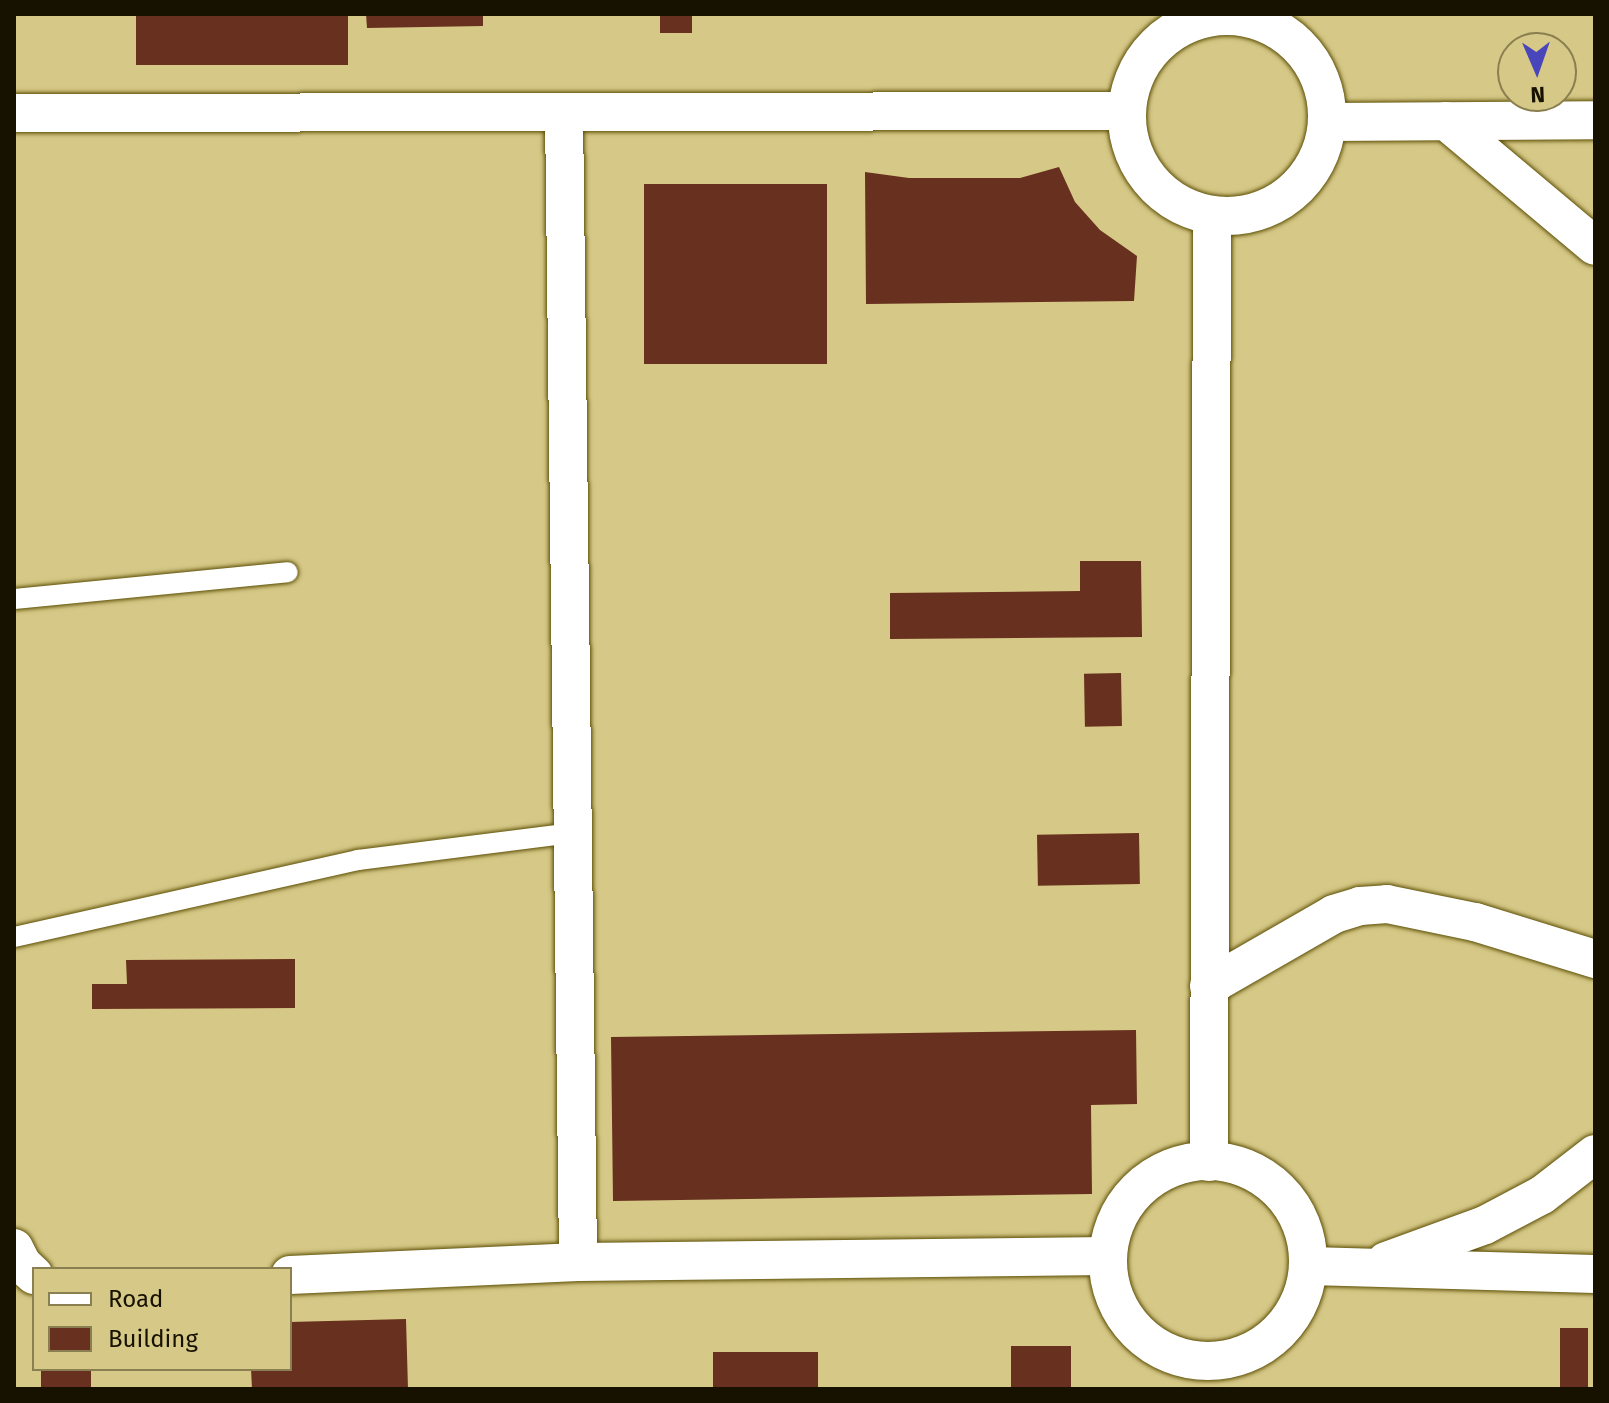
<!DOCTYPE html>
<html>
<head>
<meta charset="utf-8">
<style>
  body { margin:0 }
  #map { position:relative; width:1609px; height:1403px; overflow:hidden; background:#d6c886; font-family:"Fira Sans",sans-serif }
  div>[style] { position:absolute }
  .building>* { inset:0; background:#68301e; transform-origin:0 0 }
  .roads { filter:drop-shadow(0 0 2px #5c4f05) drop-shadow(0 0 2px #5c4f05) }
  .lane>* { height:20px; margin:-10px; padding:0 10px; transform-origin:10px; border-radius:10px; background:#fff }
  .street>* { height:38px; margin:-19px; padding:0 19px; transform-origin:19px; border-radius:19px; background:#fff }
  .street>.ring { margin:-19px; padding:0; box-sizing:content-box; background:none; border:38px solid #fff; border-radius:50% }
  span { translate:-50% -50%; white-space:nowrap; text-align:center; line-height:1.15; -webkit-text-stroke:8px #d6c886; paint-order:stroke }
  .frame { position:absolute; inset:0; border:16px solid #171100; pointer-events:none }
  .legend { position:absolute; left:32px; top:1267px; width:260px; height:104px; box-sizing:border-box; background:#d6c886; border:2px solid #8a7f50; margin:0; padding:10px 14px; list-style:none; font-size:24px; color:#171100 }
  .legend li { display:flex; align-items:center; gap:16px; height:40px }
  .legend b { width:40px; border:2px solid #8a7f50 }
  .north { position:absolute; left:1497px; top:32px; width:80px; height:80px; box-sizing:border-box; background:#d6c886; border:2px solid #8a7f50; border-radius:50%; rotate:178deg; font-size:22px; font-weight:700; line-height:32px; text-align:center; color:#171100 }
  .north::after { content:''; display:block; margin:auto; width:28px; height:36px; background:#4946bc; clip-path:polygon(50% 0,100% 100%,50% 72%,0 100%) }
</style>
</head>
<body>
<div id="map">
  <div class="building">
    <i style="left:136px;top:14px;width:212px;height:51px"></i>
    <i style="clip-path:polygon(366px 14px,483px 14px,483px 26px,367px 28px)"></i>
    <i style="left:660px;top:14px;width:32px;height:19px"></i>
    <i style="clip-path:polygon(1059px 167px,1075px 202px,1100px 230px,1137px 256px,1134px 301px,866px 304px,865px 172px,909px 178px,1020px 178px)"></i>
    <i style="left:644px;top:184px;width:183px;height:180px"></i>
    <i style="clip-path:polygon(1080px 561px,1141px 561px,1142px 637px,890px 639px,890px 593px,1080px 591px)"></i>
    <i style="left:1121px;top:673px;width:53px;height:37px;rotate:89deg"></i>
    <i style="left:1139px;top:833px;width:51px;height:102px;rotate:89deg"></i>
    <i style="clip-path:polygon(295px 959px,295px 1008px,92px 1009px,92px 984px,127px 984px,126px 960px)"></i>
    <i style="clip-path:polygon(1136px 1030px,1137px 1104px,1091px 1105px,1092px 1194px,613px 1201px,611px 1037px)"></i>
    <i style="clip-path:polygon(406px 1319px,408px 1389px,252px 1389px,251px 1369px,290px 1369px,290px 1322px)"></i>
    <i style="left:1560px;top:1328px;width:28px;height:61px"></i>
    <i style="left:1011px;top:1346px;width:60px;height:43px"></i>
    <i style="left:713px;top:1352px;width:105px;height:37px"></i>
    <i style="left:41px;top:1369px;width:50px;height:20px"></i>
  </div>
  <div class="roads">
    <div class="lane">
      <i style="left:14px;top:599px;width:275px;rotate:-5.6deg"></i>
      <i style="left:14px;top:937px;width:353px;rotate:-12.6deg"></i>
      <i style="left:358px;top:860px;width:217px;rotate:-7.2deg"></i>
    </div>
    <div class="street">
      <i class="ring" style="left:1127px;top:16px;width:162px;height:162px"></i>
      <i style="left:564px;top:112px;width:1150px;rotate:89.3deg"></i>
      <i style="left:14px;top:113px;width:1111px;rotate:-0.1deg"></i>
      <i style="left:1446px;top:121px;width:194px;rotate:40deg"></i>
      <i style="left:1329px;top:122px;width:266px;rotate:-0.4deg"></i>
      <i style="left:1209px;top:986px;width:144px;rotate:-29.9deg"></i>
      <i style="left:1334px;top:914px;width:27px;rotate:-17deg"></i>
      <i style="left:1360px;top:906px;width:27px;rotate:-4deg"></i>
      <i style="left:1387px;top:904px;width:90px;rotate:11.6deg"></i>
      <i style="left:1475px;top:922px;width:126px;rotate:17.1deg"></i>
      <i class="ring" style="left:1108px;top:1161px;width:162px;height:162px"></i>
      <i style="left:1209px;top:1162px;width:946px;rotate:-89.82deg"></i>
      <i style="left:14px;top:1248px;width:18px;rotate:63deg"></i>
      <i style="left:22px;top:1264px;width:16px;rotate:43deg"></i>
      <i style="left:1386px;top:1261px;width:105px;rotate:-20deg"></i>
      <i style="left:1485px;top:1225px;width:64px;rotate:-27.8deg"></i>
      <i style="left:1542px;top:1195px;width:67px;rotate:-37.7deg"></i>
      <i style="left:1310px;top:1266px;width:285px;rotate:1.6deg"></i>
      <i style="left:290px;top:1275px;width:288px;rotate:-2.6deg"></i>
      <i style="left:578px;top:1262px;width:529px;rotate:-0.65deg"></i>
    </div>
  </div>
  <div class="frame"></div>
  <ul class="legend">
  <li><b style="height:10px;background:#fff"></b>Road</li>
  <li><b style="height:22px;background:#68301e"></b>Building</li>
  </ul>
  <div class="north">N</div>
</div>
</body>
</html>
